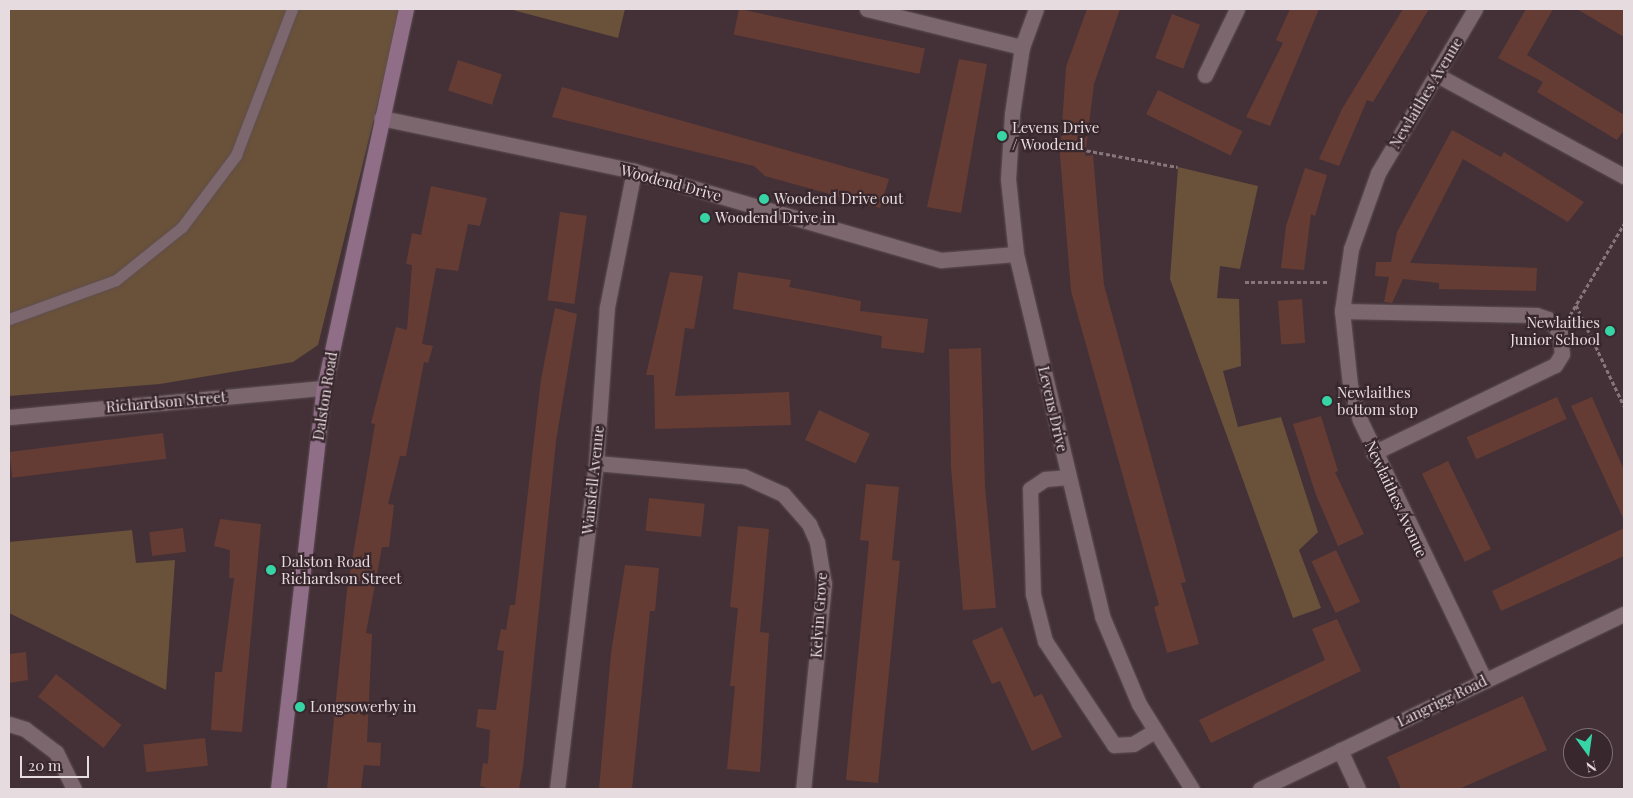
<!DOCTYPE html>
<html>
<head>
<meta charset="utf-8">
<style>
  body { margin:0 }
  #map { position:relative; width:1633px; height:798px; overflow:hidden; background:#433137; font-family:"Playfair Display",serif }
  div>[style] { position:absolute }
  .green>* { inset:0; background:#69513a }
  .building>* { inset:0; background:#653c34; transform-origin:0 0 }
  .path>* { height:3px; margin-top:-1.5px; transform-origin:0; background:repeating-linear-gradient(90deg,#86767b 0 4px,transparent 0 6.5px) }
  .roads { filter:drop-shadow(0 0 1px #5e4f54) drop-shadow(0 0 1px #5e4f54) }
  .lane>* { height:11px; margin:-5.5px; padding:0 5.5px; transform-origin:5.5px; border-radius:5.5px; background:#7b676d }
  .street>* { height:15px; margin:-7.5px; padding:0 7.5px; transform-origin:7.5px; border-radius:7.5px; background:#7b676d }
  .secondary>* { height:15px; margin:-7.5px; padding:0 7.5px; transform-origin:7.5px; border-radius:7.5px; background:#906e88 }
  .dots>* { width:14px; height:14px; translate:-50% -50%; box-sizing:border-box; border:2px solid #38272d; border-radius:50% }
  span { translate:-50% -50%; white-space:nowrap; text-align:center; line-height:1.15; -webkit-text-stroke:4.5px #38272d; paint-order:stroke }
  .street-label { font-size:15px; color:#e6dbde }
  .poi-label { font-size:15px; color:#e6dbde }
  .left { translate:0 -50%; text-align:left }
  .right { translate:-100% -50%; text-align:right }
  .frame { position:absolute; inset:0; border:10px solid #e6dbde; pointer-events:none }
  .north { position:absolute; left:1563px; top:728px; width:50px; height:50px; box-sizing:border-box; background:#38272d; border:1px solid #7e6f74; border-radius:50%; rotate:166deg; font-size:14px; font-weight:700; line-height:20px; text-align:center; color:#e6dbde }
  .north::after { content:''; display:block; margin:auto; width:18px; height:22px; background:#37d4a6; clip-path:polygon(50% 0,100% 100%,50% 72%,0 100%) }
  .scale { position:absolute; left:20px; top:756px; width:69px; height:22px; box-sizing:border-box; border:2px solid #e6dbde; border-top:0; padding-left:6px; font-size:15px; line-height:18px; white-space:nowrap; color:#e6dbde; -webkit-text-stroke:4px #38272d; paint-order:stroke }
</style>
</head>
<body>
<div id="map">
  <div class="green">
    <i style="clip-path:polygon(9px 9px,401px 9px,318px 345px,293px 362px,160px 384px,9px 396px)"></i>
    <i style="clip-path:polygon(509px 9px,625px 9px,618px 38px)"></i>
    <i style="clip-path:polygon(1178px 167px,1258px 186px,1240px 269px,1220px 266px,1217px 298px,1239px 299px,1241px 366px,1223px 371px,1238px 427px,1281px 417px,1318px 532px,1299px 550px,1321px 608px,1293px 618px,1170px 279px)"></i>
    <i style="clip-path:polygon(132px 530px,136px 563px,175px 560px,166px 690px,9px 613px,9px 542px)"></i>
  </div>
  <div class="building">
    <i style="left:739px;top:9px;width:190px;height:26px;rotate:12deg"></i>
    <i style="clip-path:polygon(1087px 9px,1120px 9px,1094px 84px,1085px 156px,1093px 155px,1104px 285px,1186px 582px,1181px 583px,1199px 644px,1167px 653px,1154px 607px,1159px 605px,1071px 291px,1060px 155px,1066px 67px)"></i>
    <i style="clip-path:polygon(1290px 9px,1319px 9px,1270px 126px,1246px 117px,1283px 43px,1276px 40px)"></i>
    <i style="clip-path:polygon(1403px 9px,1429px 9px,1373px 102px,1367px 100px,1339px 166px,1319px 159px,1342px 109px)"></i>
    <i style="clip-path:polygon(1526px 9px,1553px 9px,1527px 55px,1624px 115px,1624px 130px,1617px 140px,1537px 92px,1543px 82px,1498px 58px)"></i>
    <i style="clip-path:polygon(1577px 9px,1624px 9px,1624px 37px)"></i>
    <i style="left:1172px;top:14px;width:30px;height:47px;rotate:21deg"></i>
    <i style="clip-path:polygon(959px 59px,987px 64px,961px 213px,927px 207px)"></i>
    <i style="left:458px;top:60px;width:46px;height:32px;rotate:18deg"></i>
    <i style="clip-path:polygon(562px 87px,889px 179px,880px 208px,765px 176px,754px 166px,552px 117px)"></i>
    <i style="left:1158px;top:90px;width:94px;height:27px;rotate:26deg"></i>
    <i style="clip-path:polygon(1452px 130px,1501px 157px,1504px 152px,1584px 202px,1568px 222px,1463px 159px,1410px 263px,1537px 268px,1536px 291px,1439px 289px,1439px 283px,1403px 279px,1392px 303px,1384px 302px,1389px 277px,1375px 276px,1376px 262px,1391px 262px,1397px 232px)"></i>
    <i style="clip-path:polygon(1305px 168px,1327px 175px,1315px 216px,1311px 214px,1304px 270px,1281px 268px,1286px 226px)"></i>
    <i style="clip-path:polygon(431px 186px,487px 198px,480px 226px,468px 224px,458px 271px,436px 268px,422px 344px,433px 346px,428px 363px,424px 362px,406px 456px,400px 456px,388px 504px,394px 505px,389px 547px,382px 547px,366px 633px,372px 634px,367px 742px,381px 743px,380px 766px,364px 765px,361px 789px,327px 789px,347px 590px,375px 424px,371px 423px,396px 327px,407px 330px,412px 265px,406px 264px,412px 233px,421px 235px)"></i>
    <i style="left:560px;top:212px;width:27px;height:89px;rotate:8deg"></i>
    <i style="clip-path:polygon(670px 272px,703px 276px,694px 329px,685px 328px,675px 396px,789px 392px,791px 425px,655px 429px,654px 375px,646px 375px)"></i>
    <i style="clip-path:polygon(738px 272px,791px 280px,789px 287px,861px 301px,860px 311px,928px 319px,924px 353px,881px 348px,882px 336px,733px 309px)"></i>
    <i style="left:1302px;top:299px;width:44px;height:24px;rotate:86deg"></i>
    <i style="clip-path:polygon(555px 308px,577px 314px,556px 441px,523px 767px,519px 789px,492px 789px,480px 786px,483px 763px,488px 764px,490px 730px,476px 727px,478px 709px,496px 710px,504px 651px,497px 650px,501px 629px,506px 630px,510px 605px,515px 605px,541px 379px)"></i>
    <i style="clip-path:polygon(981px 348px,985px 486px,996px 608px,963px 610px,951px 467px,949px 349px)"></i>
    <i style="left:1557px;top:397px;width:24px;height:99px;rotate:66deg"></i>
    <i style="clip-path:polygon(1592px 397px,1624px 470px,1624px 520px,1571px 406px)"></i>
    <i style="left:819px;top:410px;width:56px;height:33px;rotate:25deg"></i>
    <i style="clip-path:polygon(1321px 416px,1338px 471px,1335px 472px,1364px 534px,1338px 546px,1316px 495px,1293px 424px)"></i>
    <i style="left:163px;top:433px;width:26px;height:155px;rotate:83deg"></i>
    <i style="left:1448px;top:461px;width:98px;height:29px;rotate:64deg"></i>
    <i style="clip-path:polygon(866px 484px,899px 487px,892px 560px,900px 561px,878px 783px,846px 780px,869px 541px,860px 540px)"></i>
    <i style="left:649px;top:498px;width:56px;height:33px;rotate:6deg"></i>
    <i style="clip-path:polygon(220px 519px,261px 524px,242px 732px,211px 730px,215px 672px,222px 672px,234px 578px,229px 578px,230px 550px,214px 546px)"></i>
    <i style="clip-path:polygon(738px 526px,769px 529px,760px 632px,769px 633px,760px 772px,727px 769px,735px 686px,730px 686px,738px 608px,730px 607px)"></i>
    <i style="left:183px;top:528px;width:24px;height:34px;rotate:83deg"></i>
    <i style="clip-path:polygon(1624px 528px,1624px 556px,1501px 611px,1492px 591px)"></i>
    <i style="left:1336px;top:550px;width:57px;height:27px;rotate:65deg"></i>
    <i style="clip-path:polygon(625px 565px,659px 568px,655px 611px,650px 611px,632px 789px,599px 789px,611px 653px)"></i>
    <i style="clip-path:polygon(1337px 619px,1361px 671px,1211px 743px,1199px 720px,1325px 660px,1312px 629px)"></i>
    <i style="clip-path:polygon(1002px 627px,1034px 697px,1042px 694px,1062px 737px,1032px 751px,1000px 681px,992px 684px,972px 641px)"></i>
    <i style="clip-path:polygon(26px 652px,28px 680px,9px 683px,9px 654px)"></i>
    <i style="left:56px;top:674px;width:83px;height:29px;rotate:38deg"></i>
    <i style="clip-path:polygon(1523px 696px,1547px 750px,1459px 789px,1401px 789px,1387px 757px)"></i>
    <i style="left:205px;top:738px;width:28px;height:62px;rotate:84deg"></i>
  </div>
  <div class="path">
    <i style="left:1029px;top:140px;width:151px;rotate:10.3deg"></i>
    <i style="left:1245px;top:282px;width:84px"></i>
    <i style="left:1576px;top:305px;width:112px;rotate:64.6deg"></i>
    <i style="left:1570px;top:315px;width:106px;rotate:-59.3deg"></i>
  </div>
  <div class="roads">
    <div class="lane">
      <i style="left:9px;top:319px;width:114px;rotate:-20deg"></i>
      <i style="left:116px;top:280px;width:85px;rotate:-38.8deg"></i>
      <i style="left:182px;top:227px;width:90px;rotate:-53.1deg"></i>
      <i style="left:236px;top:155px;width:156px;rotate:-69deg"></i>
    </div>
    <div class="street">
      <i style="left:867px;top:9px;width:160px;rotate:13.8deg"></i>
      <i style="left:1036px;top:9px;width:40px;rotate:110.2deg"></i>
      <i style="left:1022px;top:47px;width:68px;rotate:98.5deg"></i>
      <i style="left:1012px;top:114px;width:65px;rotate:93.5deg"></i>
      <i style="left:1008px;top:179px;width:75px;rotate:83.9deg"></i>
      <i style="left:1016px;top:254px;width:372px;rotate:76.6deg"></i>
      <i style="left:1102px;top:616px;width:95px;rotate:67.2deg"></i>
      <i style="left:1139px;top:704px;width:100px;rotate:58.1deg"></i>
      <i style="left:1475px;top:9px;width:191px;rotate:120.6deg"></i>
      <i style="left:1378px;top:173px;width:81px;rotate:109.6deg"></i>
      <i style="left:1351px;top:249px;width:63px;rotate:98.3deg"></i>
      <i style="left:1342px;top:311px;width:74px;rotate:83.8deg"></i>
      <i style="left:1350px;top:385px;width:36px;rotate:74deg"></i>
      <i style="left:1360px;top:420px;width:289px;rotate:64.4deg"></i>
      <i style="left:1205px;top:75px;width:73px;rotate:-64.1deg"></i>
      <i style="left:1437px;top:75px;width:213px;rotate:28.4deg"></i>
      <i style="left:381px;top:118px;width:258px;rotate:11.8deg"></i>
      <i style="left:634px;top:171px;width:320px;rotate:16.2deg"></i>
      <i style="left:941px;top:260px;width:75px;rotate:-4.6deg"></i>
      <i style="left:1342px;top:311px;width:194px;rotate:1.2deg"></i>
      <i style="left:1536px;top:315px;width:13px;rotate:18deg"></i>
      <i style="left:1548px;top:319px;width:18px;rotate:49deg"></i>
      <i style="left:1560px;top:333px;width:21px;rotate:85deg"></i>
      <i style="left:1562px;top:354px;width:13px;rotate:122deg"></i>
      <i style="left:1555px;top:365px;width:202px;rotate:154.2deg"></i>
      <i style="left:9px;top:417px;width:316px;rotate:-5.3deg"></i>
      <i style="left:596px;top:463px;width:148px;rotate:5.1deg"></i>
      <i style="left:743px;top:476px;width:44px;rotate:24.2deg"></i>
      <i style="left:783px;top:494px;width:40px;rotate:49deg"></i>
      <i style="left:809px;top:524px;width:20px;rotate:66deg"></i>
      <i style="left:817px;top:542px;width:43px;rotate:80.5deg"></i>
      <i style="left:824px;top:584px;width:206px;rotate:95.8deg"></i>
      <i style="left:1069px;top:477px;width:24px;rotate:175deg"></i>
      <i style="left:1045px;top:479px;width:18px;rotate:146deg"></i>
      <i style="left:1030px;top:489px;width:105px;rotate:88.4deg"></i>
      <i style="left:1033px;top:594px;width:49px;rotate:75.7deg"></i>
      <i style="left:1045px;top:641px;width:125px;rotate:56.4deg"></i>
      <i style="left:1114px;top:745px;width:19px;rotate:-3deg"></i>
      <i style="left:1133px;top:744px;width:26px;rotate:-31deg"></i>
      <i style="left:9px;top:724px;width:17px;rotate:17deg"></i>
      <i style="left:25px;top:729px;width:39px;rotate:37deg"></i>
      <i style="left:56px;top:752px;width:41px;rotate:64.1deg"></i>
      <i style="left:1340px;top:750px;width:43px;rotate:65.2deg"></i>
      <i style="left:557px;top:789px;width:328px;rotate:-83.2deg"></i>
      <i style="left:596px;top:463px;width:156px;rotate:-86deg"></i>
      <i style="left:607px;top:307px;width:139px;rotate:-78.8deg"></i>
      <i style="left:1260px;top:789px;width:404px;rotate:-25.7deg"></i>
    </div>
    <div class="secondary">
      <i style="left:278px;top:789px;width:404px;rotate:-83.5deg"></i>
      <i style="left:324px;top:388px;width:388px;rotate:-77.8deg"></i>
    </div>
  </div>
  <div class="dots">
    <i style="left:1002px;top:136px;background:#37d4a6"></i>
    <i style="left:764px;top:199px;background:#37d4a6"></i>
    <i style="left:705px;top:218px;background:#37d4a6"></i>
    <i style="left:1610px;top:331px;background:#37d4a6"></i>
    <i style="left:1327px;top:401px;background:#37d4a6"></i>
    <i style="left:271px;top:570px;background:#37d4a6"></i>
    <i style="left:300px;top:707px;background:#37d4a6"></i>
  </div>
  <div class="street-label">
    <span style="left:1426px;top:93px;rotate:-59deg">Newlaithes Avenue</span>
    <span style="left:671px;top:183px;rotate:15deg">Woodend Drive</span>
    <span style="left:325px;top:396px;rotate:-81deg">Dalston Road</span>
    <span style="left:166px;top:402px;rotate:-5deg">Richardson Street</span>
    <span style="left:1053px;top:409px;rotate:77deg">Levens Drive</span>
    <span style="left:593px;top:480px;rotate:-84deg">Wansfell Avenue</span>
    <span style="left:1396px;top:499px;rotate:65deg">Newlaithes Avenue</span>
    <span style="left:819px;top:615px;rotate:-86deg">Kelvin Grove</span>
    <span style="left:1442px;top:701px;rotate:-26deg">Langrigg Road</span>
  </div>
  <div class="poi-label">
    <span class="left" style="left:1012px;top:136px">Levens Drive<br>/ Woodend</span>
    <span class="left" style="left:774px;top:199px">Woodend Drive out</span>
    <span class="left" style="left:715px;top:218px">Woodend Drive in</span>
    <span class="right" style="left:1600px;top:331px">Newlaithes<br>Junior School</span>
    <span class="left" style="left:1337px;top:401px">Newlaithes<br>bottom stop</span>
    <span class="left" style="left:281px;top:570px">Dalston Road<br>Richardson Street</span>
    <span class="left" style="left:310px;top:707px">Longsowerby in</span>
  </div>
  <div class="frame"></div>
  <div class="north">N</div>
  <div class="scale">20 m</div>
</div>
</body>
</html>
